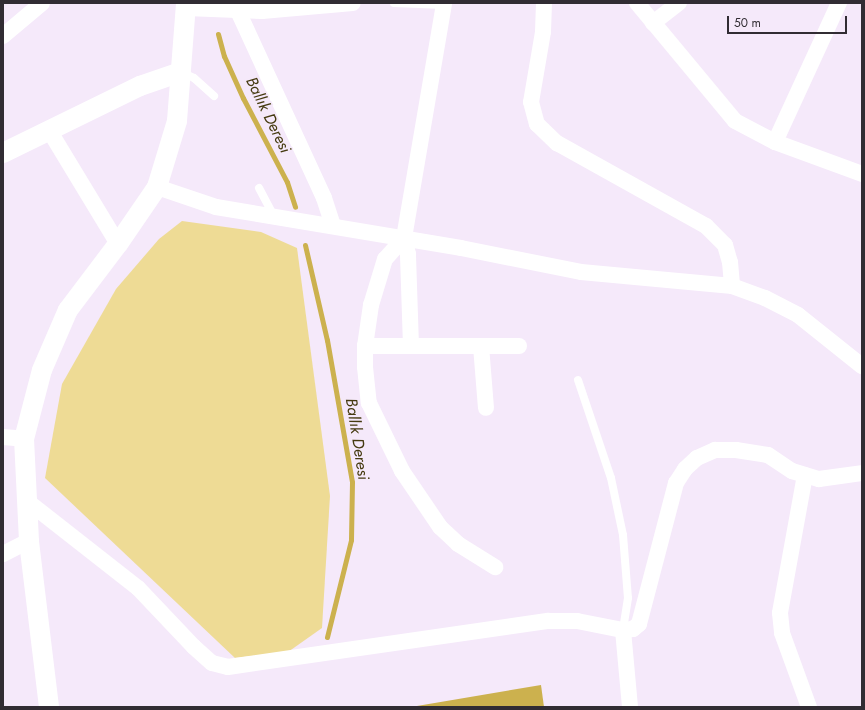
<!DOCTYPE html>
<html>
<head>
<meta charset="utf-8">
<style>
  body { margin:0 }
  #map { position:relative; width:865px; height:710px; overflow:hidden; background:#f5e9fa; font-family:Jost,sans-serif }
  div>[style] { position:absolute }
  .green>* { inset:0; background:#eedb95 }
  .water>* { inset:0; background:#ccb14e }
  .stream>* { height:5px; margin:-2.5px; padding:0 2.5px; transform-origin:2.5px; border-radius:2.5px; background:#ccb14e }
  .service>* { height:8px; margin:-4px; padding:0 4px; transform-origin:4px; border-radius:4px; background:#fff }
  .minor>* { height:16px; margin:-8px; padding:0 8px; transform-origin:8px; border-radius:8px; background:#fff }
  .tertiary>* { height:20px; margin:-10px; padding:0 10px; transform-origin:10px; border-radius:10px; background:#fff }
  span { translate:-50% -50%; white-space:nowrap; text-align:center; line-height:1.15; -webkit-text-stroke:3px #f5e9fa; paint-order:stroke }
  .water-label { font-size:16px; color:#453a10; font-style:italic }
  .frame { position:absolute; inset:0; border:4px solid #312c33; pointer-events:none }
  .scale { position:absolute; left:727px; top:16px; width:120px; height:18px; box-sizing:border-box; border:2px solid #312c33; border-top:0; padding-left:5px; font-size:12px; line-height:14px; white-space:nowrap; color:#312c33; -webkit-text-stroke:3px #f5e9fa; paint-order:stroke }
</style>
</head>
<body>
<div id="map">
  <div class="green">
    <i style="clip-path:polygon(182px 221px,261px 232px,297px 248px,330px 496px,322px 628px,288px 652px,235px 658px,45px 478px,62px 384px,116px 289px,159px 239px)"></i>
  </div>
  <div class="water">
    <i style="clip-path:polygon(541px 685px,544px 707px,411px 707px)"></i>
  </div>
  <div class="stream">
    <i style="left:218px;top:34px;width:23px;rotate:75deg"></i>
    <i style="left:224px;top:56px;width:46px;rotate:65.7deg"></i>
    <i style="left:243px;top:98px;width:95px;rotate:62.4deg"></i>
    <i style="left:287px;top:182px;width:26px;rotate:72deg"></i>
    <i style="left:305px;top:245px;width:98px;rotate:77deg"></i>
    <i style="left:327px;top:340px;width:144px;rotate:80deg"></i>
    <i style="left:352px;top:482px;width:58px;rotate:91deg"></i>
    <i style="left:351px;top:540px;width:100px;rotate:103.9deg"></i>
  </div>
  <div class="service">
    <i style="left:394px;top:3px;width:50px;rotate:2.3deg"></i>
    <i style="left:181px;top:72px;width:14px;rotate:25deg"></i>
    <i style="left:194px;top:78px;width:27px;rotate:42deg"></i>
    <i style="left:259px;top:188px;width:32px;rotate:62deg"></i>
    <i style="left:578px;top:380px;width:103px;rotate:71.4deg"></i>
    <i style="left:611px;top:478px;width:58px;rotate:78.1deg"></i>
    <i style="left:623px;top:535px;width:63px;rotate:85.5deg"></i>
    <i style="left:628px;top:598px;width:32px;rotate:99deg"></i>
  </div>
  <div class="minor">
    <i style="left:544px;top:3px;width:29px;rotate:92deg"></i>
    <i style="left:543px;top:32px;width:71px;rotate:99.7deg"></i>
    <i style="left:531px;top:102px;width:23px;rotate:75deg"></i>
    <i style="left:537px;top:124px;width:28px;rotate:44deg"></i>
    <i style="left:557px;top:143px;width:171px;rotate:29.1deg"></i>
    <i style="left:706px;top:226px;width:27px;rotate:45deg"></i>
    <i style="left:725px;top:245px;width:18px;rotate:74deg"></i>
    <i style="left:730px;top:262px;width:24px;rotate:85deg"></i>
    <i style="left:637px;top:3px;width:153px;rotate:50.3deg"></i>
    <i style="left:735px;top:121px;width:45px;rotate:27.7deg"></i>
    <i style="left:775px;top:142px;width:93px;rotate:20.2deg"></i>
    <i style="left:186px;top:8px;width:76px;rotate:2.3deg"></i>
    <i style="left:262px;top:11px;width:91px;rotate:-5deg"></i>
    <i style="left:238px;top:11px;width:206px;rotate:65.3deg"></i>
    <i style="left:324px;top:198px;width:29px;rotate:72deg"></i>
    <i style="left:653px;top:23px;width:33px;rotate:-38deg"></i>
    <i style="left:3px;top:36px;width:51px;rotate:-40.2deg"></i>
    <i style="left:49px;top:130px;width:133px;rotate:58.8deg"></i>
    <i style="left:775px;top:142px;width:153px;rotate:-65.3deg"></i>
    <i style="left:157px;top:187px;width:62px;rotate:18.7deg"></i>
    <i style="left:216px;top:207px;width:248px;rotate:9.5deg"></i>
    <i style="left:461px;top:248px;width:122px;rotate:11.3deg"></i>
    <i style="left:581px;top:272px;width:152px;rotate:5.3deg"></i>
    <i style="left:732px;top:286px;width:35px;rotate:20deg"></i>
    <i style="left:765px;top:298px;width:37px;rotate:27deg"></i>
    <i style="left:798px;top:315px;width:82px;rotate:38.6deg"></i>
    <i style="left:404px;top:238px;width:28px;rotate:132deg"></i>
    <i style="left:385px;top:259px;width:48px;rotate:106.9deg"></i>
    <i style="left:371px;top:305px;width:41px;rotate:98.3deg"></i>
    <i style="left:365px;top:346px;width:21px;rotate:90deg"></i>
    <i style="left:365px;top:367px;width:36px;rotate:84deg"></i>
    <i style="left:369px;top:403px;width:76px;rotate:64.1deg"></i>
    <i style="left:402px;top:471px;width:68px;rotate:55.8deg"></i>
    <i style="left:440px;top:527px;width:25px;rotate:43deg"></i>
    <i style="left:458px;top:544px;width:44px;rotate:31.9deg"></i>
    <i style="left:365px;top:346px;width:154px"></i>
    <i style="left:411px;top:346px;width:92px;rotate:-91.9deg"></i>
    <i style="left:408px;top:254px;width:16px;rotate:-104deg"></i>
    <i style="left:404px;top:238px;width:238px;rotate:-80.3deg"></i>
    <i style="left:481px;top:346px;width:62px;rotate:85.4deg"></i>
    <i style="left:3px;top:437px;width:21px;rotate:5deg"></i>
    <i style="left:805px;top:475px;width:140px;rotate:100.3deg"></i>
    <i style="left:780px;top:613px;width:20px;rotate:84deg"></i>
    <i style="left:782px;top:633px;width:79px;rotate:70deg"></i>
    <i style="left:27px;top:501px;width:141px;rotate:38.1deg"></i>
    <i style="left:138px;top:588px;width:81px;rotate:46.5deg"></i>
    <i style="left:194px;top:647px;width:24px;rotate:42deg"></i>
    <i style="left:212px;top:663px;width:16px;rotate:14deg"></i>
    <i style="left:228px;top:667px;width:324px;rotate:-8.2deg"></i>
    <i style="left:549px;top:621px;width:28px"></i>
    <i style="left:577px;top:621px;width:47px;rotate:11.1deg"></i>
    <i style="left:623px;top:630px;width:10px;rotate:-6deg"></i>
    <i style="left:633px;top:629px;width:8px;rotate:-40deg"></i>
    <i style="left:639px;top:624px;width:146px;rotate:-75.3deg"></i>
    <i style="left:676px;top:483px;width:17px;rotate:-57deg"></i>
    <i style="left:685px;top:469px;width:16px;rotate:-43deg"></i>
    <i style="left:697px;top:458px;width:20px;rotate:-24deg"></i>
    <i style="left:715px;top:450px;width:21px"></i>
    <i style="left:736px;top:450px;width:32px;rotate:9deg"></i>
    <i style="left:768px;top:455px;width:29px;rotate:34deg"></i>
    <i style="left:792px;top:471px;width:28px;rotate:17deg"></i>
    <i style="left:819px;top:479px;width:43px;rotate:-7.9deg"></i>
    <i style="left:3px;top:554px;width:29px;rotate:-27deg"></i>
    <i style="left:623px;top:630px;width:77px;rotate:84.8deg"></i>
  </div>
  <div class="tertiary">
    <i style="left:3px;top:153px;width:153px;rotate:-26.1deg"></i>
    <i style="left:140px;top:86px;width:43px;rotate:-18.9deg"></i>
    <i style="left:49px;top:707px;width:167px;rotate:-96.9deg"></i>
    <i style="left:29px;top:541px;width:102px;rotate:-92.8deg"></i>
    <i style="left:24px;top:439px;width:71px;rotate:-75.4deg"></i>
    <i style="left:42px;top:370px;width:65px;rotate:-66.6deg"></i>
    <i style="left:68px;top:310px;width:83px;rotate:-52.9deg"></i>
    <i style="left:118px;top:244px;width:69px;rotate:-55.6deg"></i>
    <i style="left:157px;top:187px;width:69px;rotate:-73.1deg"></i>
    <i style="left:177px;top:121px;width:118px;rotate:-85.6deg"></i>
  </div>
  <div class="water-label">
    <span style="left:268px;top:115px;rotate:64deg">Ballık Deresi</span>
    <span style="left:357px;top:439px;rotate:81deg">Ballık Deresi</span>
  </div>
  <div class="frame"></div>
  <div class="scale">50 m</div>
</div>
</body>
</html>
